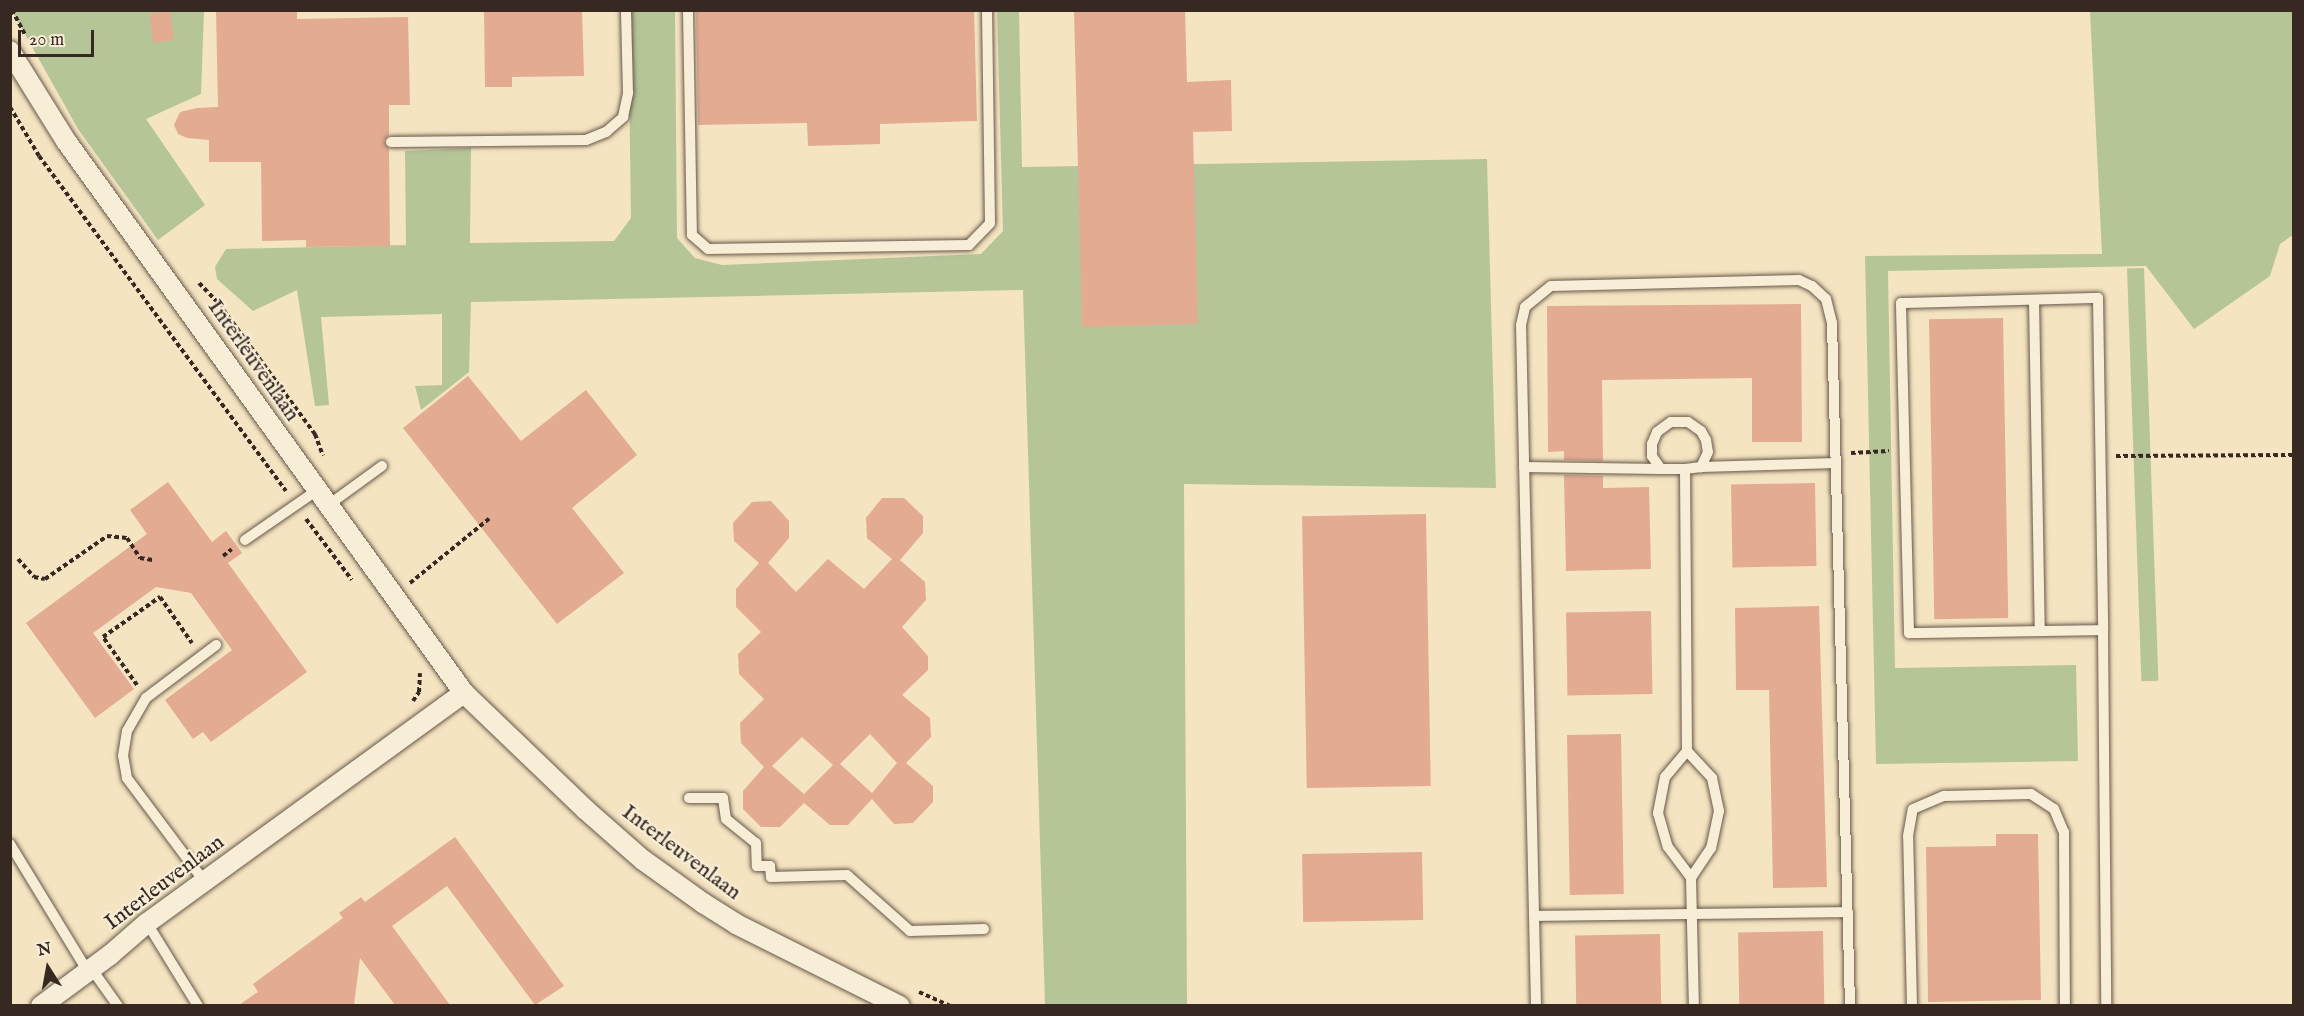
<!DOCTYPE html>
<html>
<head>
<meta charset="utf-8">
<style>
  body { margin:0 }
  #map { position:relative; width:2304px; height:1016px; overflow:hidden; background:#f5e4c1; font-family:"IM FELL English",serif }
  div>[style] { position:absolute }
  .green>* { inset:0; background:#b5c598; transform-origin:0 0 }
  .building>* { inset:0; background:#e2ab92; transform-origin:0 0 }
  .path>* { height:4px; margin-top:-2px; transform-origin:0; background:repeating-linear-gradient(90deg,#372922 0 4.5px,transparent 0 7.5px) }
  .roads { filter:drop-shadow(0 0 2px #66584a) drop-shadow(0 0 2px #66584a) }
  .lane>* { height:10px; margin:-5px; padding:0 5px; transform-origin:5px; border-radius:5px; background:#f8edd7 }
  .street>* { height:20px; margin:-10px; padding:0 10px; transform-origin:10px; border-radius:10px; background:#f8edd7 }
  span { translate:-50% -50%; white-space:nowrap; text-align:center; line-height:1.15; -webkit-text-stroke:4.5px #f8edd7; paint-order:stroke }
  .street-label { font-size:22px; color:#372922 }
  .frame { position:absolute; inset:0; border:12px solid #372922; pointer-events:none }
  .north { position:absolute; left:18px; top:938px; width:60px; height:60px; -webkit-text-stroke:4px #f8edd7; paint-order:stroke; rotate:349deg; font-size:16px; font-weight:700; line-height:24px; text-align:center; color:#372922 }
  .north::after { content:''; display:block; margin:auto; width:21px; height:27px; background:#372922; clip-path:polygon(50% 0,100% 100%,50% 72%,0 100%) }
  .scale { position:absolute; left:18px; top:30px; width:76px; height:27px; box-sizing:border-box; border:3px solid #372922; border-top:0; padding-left:8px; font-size:18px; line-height:21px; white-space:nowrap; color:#372922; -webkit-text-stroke:4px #f8edd7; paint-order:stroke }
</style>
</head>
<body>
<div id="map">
  <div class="green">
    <i style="clip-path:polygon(628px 10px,675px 11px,677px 238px,695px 258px,722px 265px,981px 254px,1003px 231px,997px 11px,1019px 11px,1022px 167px,1487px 159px,1496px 488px,1184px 484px,1187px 1005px,1045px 1005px,1023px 290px,471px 302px,469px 372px,421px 410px,415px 386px,442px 385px,442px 314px,321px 317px,329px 405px,315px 406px,297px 290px,253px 311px,217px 279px,215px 267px,226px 249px,406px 245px,405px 151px,471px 148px,470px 243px,614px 241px,631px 218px)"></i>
    <i style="clip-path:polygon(12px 11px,204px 11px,201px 94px,146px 119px,205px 205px,158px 240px,78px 129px)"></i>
    <i style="clip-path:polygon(2090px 11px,2293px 11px,2293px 235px,2280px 244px,2270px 276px,2194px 329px,2146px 266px,1888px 271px,1895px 668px,2076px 665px,2078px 761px,1876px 764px,1865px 256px,2102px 254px)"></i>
    <i style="left:2144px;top:268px;width:413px;height:17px;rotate:88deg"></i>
  </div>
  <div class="building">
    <i style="clip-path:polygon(216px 10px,297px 10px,297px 19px,408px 17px,410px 105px,389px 105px,389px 135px,384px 141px,389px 149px,390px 246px,306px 247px,306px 240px,262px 241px,261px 162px,209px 162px,209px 140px,187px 138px,178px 134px,174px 125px,180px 112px,197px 108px,218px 107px)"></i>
    <i style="clip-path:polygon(484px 10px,582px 10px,584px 76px,512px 77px,512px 87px,485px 87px)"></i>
    <i style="clip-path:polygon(696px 10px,974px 10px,977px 121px,880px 124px,880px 144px,808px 146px,807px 123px,698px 125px)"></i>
    <i style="clip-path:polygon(1074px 10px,1185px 10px,1187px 82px,1231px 80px,1232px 131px,1193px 132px,1198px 324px,1082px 327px)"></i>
    <i style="left:170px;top:11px;width:29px;height:21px;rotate:82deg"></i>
    <i style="clip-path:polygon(1801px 304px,1802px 442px,1752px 442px,1752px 378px,1602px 380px,1603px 461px,1564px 460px,1564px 451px,1548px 452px,1547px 306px)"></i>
    <i style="left:2003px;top:318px;width:300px;height:74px;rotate:89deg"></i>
    <i style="clip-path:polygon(468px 376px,521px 441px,586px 390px,637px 455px,572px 508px,624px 573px,557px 624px,403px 428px)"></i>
    <i style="clip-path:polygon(1564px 475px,1603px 476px,1603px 488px,1649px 487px,1651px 569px,1566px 571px)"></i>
    <i style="clip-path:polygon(168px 482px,212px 542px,226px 531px,242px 553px,228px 563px,307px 672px,211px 742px,203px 732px,193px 739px,165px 700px,232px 650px,191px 593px,156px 587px,93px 633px,134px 689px,95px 718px,26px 623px,147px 534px,130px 510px)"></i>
    <i style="left:1815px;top:483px;width:83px;height:84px;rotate:89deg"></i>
    <i style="clip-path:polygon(evenodd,882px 498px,904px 498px,923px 516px,923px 533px,900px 560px,925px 582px,926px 600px,902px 627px,928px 656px,928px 670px,902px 695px,930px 718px,931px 737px,906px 763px,933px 786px,933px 802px,913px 823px,894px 824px,872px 799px,848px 825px,830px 825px,804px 803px,780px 827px,761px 827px,743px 809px,743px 791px,764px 767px,741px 743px,740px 723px,764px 699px,739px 674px,738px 654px,761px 632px,736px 607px,736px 589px,759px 563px,734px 541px,733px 523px,752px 502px,771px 501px,789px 521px,789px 538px,768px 563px,796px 592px,828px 559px,864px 589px,892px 559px,867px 538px,866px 518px,882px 498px,870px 734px,897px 763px,872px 793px,840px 764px,870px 734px,882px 498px,802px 737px,833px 765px,804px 794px,772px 766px,802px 737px)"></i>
    <i style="left:1426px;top:514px;width:272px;height:124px;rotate:89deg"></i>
    <i style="clip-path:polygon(1819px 606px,1827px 887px,1773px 888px,1769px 690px,1736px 690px,1735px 608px)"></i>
    <i style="left:1651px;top:611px;width:83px;height:85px;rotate:89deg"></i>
    <i style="left:1621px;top:734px;width:160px;height:54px;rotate:89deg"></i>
    <i style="clip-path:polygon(1996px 834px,2038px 834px,2041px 1000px,1928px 1002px,1926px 847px,1996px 846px)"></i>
    <i style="clip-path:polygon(455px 837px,564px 986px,535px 1005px,447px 886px,392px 926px,450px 1005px,395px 1005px,360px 958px,354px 1005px,239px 1005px,258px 992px,253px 984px,343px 918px,339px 913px,361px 897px,365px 902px)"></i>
    <i style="left:1422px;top:852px;width:68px;height:120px;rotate:89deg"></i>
    <i style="left:1823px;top:931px;width:74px;height:85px;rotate:89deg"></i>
    <i style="left:1660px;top:934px;width:71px;height:85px;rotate:89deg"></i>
  </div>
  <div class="path">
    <i style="left:12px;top:10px;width:27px;rotate:62deg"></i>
    <i style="left:10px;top:107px;width:57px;rotate:59.4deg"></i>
    <i style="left:39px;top:156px;width:416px;rotate:53.6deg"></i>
    <i style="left:199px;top:283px;width:29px;rotate:46deg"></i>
    <i style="left:219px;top:304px;width:162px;rotate:53.6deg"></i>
    <i style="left:315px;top:434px;width:23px;rotate:70deg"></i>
    <i style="left:1851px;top:453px;width:38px;rotate:-3deg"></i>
    <i style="left:2116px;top:456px;width:178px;rotate:-0.3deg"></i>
    <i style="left:306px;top:519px;width:76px;rotate:53deg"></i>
    <i style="left:223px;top:556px;width:11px;rotate:-38deg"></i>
    <i style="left:18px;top:559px;width:24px;rotate:48deg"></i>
    <i style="left:34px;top:577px;width:11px;rotate:10deg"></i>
    <i style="left:45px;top:579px;width:75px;rotate:-34.7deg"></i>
    <i style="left:107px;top:536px;width:20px;rotate:6deg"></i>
    <i style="left:127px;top:538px;width:24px;rotate:57deg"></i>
    <i style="left:140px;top:558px;width:13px;rotate:9deg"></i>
    <i style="left:410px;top:583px;width:103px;rotate:-39.1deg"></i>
    <i style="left:137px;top:685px;width:59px;rotate:-125.3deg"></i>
    <i style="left:103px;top:637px;width:70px;rotate:-35.1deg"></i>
    <i style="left:160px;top:597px;width:56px;rotate:55.2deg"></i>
    <i style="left:413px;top:701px;width:11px;rotate:-56deg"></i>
    <i style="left:419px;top:692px;width:19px;rotate:-87deg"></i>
    <i style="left:919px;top:992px;width:35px;rotate:24deg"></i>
  </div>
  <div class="roads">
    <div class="lane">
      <i style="left:688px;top:10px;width:225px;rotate:89deg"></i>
      <i style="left:692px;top:235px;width:21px;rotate:41deg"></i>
      <i style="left:708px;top:249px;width:261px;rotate:-0.9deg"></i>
      <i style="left:969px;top:245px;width:30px;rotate:-46deg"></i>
      <i style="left:990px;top:223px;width:213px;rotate:-90.8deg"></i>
      <i style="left:391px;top:142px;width:195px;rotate:-0.6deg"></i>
      <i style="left:586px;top:140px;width:22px;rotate:-22deg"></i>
      <i style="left:606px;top:132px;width:23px;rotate:-41deg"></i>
      <i style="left:623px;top:117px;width:25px;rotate:-78deg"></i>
      <i style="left:628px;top:93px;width:83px;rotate:-91.4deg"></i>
      <i style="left:2034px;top:300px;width:331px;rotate:89deg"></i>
      <i style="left:1524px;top:467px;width:137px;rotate:0.8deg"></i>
      <i style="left:1701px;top:467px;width:135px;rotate:-1.7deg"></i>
      <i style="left:1685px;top:469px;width:24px;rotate:180deg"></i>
      <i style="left:1661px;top:469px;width:16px;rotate:-125deg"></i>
      <i style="left:1652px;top:456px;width:12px;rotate:-90deg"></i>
      <i style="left:1652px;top:444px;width:13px;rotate:-67deg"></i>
      <i style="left:1657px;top:432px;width:17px;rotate:-36deg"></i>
      <i style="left:1671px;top:422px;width:17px"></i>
      <i style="left:1688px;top:422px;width:16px;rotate:35deg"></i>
      <i style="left:1701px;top:431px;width:10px;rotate:61deg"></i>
      <i style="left:1706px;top:440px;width:12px;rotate:81deg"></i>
      <i style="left:1708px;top:452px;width:17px;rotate:115deg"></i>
      <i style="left:1701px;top:467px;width:16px;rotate:173deg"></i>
      <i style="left:1685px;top:469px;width:282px;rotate:89.6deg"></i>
      <i style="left:1687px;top:751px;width:37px;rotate:47deg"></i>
      <i style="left:1712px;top:778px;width:34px;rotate:78deg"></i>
      <i style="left:1719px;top:811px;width:38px;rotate:102deg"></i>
      <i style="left:1711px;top:848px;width:36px;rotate:124deg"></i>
      <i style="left:327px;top:506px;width:68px;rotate:-36deg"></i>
      <i style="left:245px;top:540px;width:86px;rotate:-34.6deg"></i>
      <i style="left:2103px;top:630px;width:194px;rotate:179.1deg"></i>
      <i style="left:1909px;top:633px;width:330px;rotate:-91.4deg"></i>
      <i style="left:1901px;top:303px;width:197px;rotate:-1.5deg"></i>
      <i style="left:2098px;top:298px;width:332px;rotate:89.1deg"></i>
      <i style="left:2103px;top:630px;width:376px;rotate:89.5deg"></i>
      <i style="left:1687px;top:751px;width:34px;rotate:130deg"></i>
      <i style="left:1665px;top:777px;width:37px;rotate:101deg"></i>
      <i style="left:1658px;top:813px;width:35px;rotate:74deg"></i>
      <i style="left:1668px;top:847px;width:39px;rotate:53deg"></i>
      <i style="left:1691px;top:878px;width:128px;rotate:88.7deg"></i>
      <i style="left:689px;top:798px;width:34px"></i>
      <i style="left:723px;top:798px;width:21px;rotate:82deg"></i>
      <i style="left:726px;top:819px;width:38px;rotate:39deg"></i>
      <i style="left:756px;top:843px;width:23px;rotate:88deg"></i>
      <i style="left:757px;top:866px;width:13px"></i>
      <i style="left:770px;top:866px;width:11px;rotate:85deg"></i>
      <i style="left:771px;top:877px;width:76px;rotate:-1.5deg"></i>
      <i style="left:847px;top:875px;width:84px;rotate:41.6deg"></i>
      <i style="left:910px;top:931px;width:74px;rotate:-1.5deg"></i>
      <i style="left:10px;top:844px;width:148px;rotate:58.6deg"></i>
      <i style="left:204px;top:881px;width:129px;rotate:-126.8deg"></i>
      <i style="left:127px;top:778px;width:22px;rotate:-100deg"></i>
      <i style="left:123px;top:756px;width:25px;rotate:-81deg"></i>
      <i style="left:127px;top:731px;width:38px;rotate:-60deg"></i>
      <i style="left:146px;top:698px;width:88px;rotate:-37.1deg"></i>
      <i style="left:1535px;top:916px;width:313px;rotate:-0.7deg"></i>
      <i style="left:147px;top:923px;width:97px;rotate:58.4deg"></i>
      <i style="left:91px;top:968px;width:47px;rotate:54.6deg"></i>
      <i style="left:1536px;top:1006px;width:681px;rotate:-91.26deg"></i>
      <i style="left:1521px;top:325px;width:18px;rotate:-77deg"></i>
      <i style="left:1525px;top:307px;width:33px;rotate:-39deg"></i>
      <i style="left:1551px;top:286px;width:248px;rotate:-1.4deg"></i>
      <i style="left:1799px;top:280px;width:14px;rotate:25deg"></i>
      <i style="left:1812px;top:286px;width:19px;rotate:43deg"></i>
      <i style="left:1826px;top:299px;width:25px;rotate:76deg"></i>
      <i style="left:1832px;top:323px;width:683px;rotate:88.49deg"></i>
      <i style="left:1912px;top:1006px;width:170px;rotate:-91.3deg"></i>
      <i style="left:1908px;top:836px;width:27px;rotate:-80deg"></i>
      <i style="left:1913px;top:809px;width:34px;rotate:-23deg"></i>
      <i style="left:1944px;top:796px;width:87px;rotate:-1.3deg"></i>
      <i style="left:2031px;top:794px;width:27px;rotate:33deg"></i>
      <i style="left:2054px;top:809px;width:25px;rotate:67deg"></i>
      <i style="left:2064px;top:832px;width:174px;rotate:89.7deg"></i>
    </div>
    <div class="street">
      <i style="left:10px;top:51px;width:106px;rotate:58.1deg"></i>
      <i style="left:66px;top:141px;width:681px;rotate:54.21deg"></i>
      <i style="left:464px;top:693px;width:169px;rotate:43.8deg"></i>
      <i style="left:586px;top:810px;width:76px;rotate:41.3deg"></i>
      <i style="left:643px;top:860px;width:74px;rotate:35.6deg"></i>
      <i style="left:703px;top:903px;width:39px;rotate:32deg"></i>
      <i style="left:736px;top:924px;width:183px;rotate:26.6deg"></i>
      <i style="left:41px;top:1006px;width:86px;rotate:-36.5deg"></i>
      <i style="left:110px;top:955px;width:49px;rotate:-40.9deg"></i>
      <i style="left:147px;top:923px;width:392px;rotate:-36deg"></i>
    </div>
  </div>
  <div class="street-label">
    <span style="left:253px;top:361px;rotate:55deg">Interleuvenlaan</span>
    <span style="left:681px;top:853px;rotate:37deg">Interleuvenlaan</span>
    <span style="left:165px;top:883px;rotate:-37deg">Interleuvenlaan</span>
  </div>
  <div class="frame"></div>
  <div class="north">N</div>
  <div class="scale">20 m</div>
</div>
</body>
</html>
